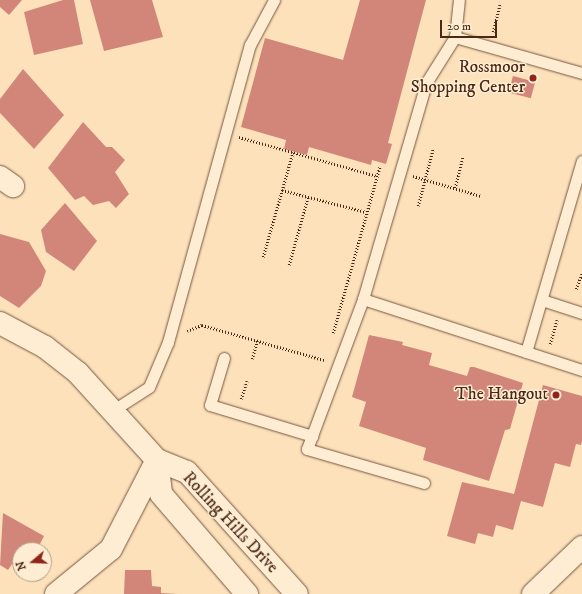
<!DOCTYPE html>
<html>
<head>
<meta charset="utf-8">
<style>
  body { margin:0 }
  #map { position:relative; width:582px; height:594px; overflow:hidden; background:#fde1bb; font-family:"IM FELL DW Pica",serif }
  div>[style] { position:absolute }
  .building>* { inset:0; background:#d18679; transform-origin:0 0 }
  .path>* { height:2.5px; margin-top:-1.25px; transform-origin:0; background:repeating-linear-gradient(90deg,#492815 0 1px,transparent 0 3px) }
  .roads { filter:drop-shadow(0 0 1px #76563e) drop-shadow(0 0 1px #76563e) }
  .service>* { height:11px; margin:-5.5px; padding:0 5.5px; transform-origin:5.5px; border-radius:5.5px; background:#feecd3 }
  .minor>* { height:22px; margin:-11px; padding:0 11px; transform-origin:11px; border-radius:11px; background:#feecd3 }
  .tertiary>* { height:22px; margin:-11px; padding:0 11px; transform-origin:11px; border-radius:11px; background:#feecd3 }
  .dots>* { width:11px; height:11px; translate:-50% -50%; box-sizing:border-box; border:2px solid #feecd3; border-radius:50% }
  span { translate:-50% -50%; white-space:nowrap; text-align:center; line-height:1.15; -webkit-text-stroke:3px #feecd3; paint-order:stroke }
  .poi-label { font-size:17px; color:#492815 }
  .right { translate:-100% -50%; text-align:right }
  .street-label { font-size:17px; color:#492815 }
  .north { position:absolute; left:12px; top:542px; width:40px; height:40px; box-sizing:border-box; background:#feecd3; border:1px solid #b69e87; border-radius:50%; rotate:251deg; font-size:11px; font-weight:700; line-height:16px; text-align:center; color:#492815 }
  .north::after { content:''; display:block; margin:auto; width:14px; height:18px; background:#8f2418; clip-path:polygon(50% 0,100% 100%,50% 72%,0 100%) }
  .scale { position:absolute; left:440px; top:20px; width:57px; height:18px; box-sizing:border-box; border:2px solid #492815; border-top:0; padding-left:5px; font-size:12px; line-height:14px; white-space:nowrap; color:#492815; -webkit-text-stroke:3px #feecd3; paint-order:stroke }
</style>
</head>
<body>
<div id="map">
  <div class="building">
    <i style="clip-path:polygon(0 0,22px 0,9px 15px,0 7px)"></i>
    <i style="clip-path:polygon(63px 0,74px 0,83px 44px,34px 55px,24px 12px)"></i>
    <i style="clip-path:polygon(90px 0,152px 0,163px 37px,104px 51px)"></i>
    <i style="clip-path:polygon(360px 0,426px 0,388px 143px,392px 144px,386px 164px,372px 160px,371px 165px,309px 147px,307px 155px,284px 149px,286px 140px,241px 127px,265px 38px,343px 60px)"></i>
    <i style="clip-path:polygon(23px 69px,64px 115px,34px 149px,0 113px,0 99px)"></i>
    <i style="left:513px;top:76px;width:23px;height:17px;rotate:15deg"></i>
    <i style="clip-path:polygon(83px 122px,106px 147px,112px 147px,125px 160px,115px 172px,129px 194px,116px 208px,109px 201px,93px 205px,84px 196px,75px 200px,48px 168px)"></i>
    <i style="clip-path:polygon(65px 203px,97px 241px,74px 271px,46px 252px,41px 230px)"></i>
    <i style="clip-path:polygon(0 234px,29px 242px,46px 271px,41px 286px,19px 308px,0 296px)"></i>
    <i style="clip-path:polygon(369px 335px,403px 342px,402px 345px,432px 353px,429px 365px,467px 376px,470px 367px,474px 367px,523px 383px,510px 429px,505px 430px,489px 481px,423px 460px,426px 448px,359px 426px,366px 402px,352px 397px)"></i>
    <i style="clip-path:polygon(543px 385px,582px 396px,582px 441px,581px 445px,576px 444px,570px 467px,555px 463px,543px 507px,521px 501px,513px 530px,496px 525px,493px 537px,478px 533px,475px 544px,447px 536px,462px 482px,514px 494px)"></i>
    <i style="clip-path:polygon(3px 513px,44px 536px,37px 550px,20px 550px,20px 569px,12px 564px,8px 570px,0 565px)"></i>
    <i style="clip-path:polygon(125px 570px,151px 570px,152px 586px,161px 587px,161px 593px,177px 594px,124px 594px)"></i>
  </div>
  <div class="path">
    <i style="left:493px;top:32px;width:30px;rotate:-76deg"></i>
    <i style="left:239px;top:137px;width:143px;rotate:15.8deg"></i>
    <i style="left:413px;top:176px;width:71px;rotate:16.4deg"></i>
    <i style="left:455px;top:188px;width:32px;rotate:-76deg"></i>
    <i style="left:282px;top:190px;width:87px;rotate:14.7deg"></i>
    <i style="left:418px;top:206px;width:59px;rotate:-75.3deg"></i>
    <i style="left:263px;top:257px;width:109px;rotate:-74.1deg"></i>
    <i style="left:289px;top:265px;width:71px;rotate:-74.4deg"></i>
    <i style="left:576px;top:289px;width:17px;rotate:-69deg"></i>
    <i style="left:187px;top:331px;width:16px;rotate:-22deg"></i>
    <i style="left:202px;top:325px;width:127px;rotate:16deg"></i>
    <i style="left:333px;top:333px;width:173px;rotate:-74.3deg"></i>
    <i style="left:550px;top:344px;width:25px;rotate:-74deg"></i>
    <i style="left:252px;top:359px;width:19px;rotate:-74deg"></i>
    <i style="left:241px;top:399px;width:19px;rotate:-72deg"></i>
  </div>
  <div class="roads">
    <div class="service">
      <i style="left:455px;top:37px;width:132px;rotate:15.8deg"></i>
      <i style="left:363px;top:299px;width:230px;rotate:18deg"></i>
      <i style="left:542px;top:300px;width:42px;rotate:18deg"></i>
      <i style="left:526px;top:352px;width:199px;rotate:-73.7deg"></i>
      <i style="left:224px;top:358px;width:49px;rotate:106.6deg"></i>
      <i style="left:210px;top:405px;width:107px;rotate:16.9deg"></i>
      <i style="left:112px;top:411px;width:44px;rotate:-33deg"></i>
      <i style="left:149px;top:387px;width:49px;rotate:-67.1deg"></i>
      <i style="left:168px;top:342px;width:308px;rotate:-74.6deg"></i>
      <i style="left:250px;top:45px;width:51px;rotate:-61.9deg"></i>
      <i style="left:424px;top:483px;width:122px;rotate:-163.8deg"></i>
      <i style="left:307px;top:449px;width:160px;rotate:-69.5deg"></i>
      <i style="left:363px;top:299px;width:225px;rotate:-73.7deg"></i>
      <i style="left:426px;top:83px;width:54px;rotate:-57.8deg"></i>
      <i style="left:455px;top:37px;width:37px;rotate:-84deg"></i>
    </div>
    <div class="minor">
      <i style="left:0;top:177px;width:16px;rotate:35deg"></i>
      <i style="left:0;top:323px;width:51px;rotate:28.1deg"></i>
      <i style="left:45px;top:347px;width:42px;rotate:38.2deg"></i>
      <i style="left:78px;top:373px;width:118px;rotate:47.8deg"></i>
      <i style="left:157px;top:460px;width:32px;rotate:22deg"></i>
      <i style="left:187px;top:472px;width:164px;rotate:48deg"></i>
      <i style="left:157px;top:460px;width:34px;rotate:83deg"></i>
      <i style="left:161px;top:494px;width:132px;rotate:49.3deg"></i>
      <i style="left:56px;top:594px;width:71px;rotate:-39.3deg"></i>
      <i style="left:111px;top:549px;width:100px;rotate:-62.7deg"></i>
    </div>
    <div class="tertiary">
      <i style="left:533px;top:594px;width:68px;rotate:-43.8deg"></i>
    </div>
  </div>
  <div class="dots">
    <i style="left:533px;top:78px;background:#8f2418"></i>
    <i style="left:556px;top:395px;background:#8f2418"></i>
  </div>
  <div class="poi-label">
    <span class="right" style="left:525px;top:78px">Rossmoor<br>Shopping Center</span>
    <span class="right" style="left:548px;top:395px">The Hangout</span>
  </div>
  <div class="street-label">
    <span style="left:230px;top:523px;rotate:47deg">Rolling Hills Drive</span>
  </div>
  <div class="north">N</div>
  <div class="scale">20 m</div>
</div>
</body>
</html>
